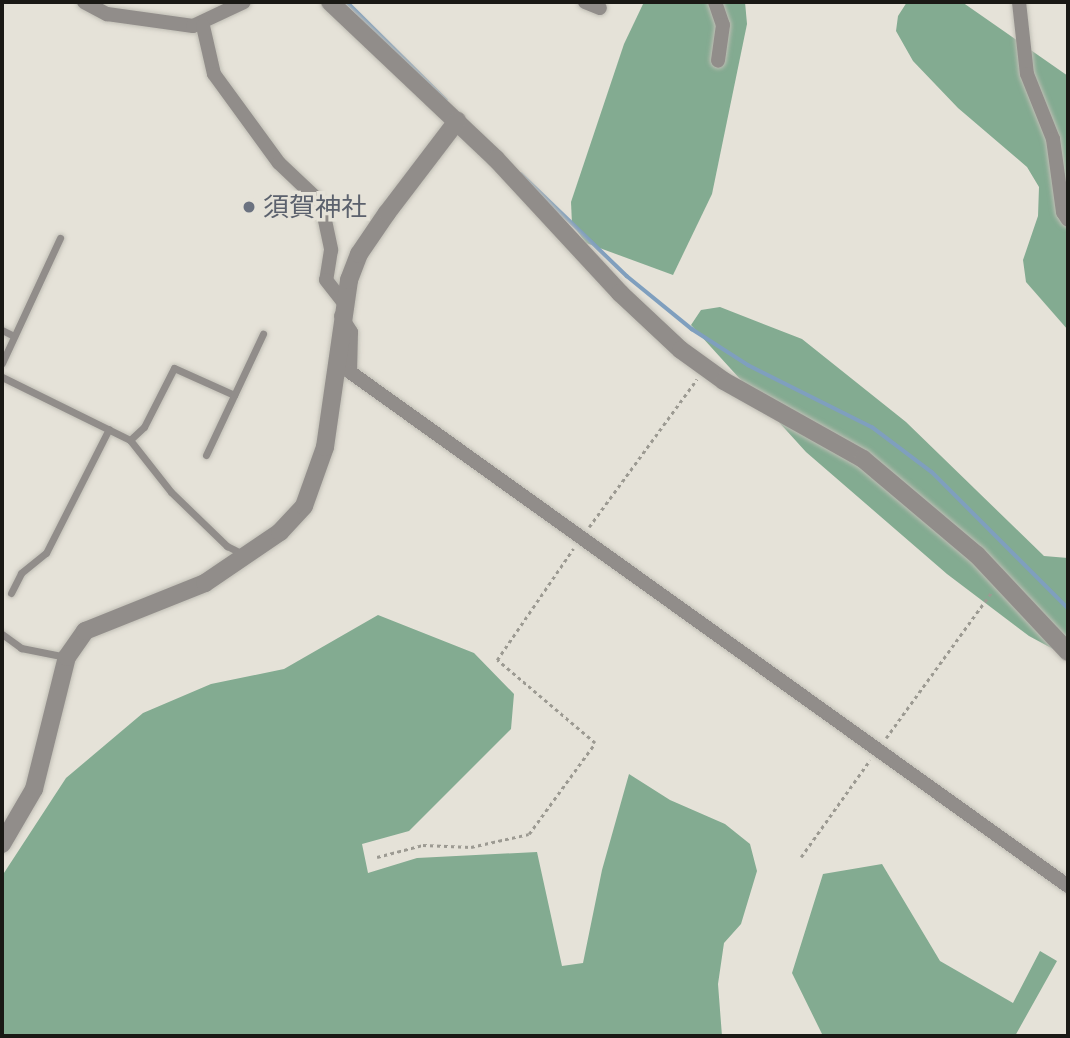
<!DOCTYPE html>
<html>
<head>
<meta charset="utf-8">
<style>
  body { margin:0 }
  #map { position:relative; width:1070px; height:1038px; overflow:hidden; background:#e5e2d8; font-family:"Titillium Web","Noto Sans JP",sans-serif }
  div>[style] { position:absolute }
  .forest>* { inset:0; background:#83ab91 }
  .stream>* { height:3.5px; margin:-1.75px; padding:0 1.75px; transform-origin:1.75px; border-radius:1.75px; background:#7f9fbe }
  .path>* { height:2.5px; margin-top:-1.25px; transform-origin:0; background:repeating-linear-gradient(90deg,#9c9a92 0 3.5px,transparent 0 7px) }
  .roads { filter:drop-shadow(0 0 2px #c0beb5) drop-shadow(0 0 2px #c0beb5) }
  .service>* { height:7px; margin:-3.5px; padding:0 3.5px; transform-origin:3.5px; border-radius:3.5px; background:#918d8a }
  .minor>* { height:14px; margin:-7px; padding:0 7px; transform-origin:7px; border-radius:7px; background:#918d8a }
  .tertiary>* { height:18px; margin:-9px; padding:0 9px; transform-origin:9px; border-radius:9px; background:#918d8a }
  .dots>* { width:19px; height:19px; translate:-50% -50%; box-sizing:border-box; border:4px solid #e5e2d8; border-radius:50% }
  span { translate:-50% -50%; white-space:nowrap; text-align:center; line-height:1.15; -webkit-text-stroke:7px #e5e2d8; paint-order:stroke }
  .worship-label { font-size:26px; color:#5b616d }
  .left { translate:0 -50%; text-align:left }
  .frame { position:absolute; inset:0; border:4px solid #1a1915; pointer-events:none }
</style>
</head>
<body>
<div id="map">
  <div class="forest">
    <i style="clip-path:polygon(644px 2px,745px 2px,747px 24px,712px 194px,673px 275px,586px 243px,572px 224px,571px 202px,624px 44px)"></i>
    <i style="clip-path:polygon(907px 2px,962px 2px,1068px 76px,1068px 330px,1026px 282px,1023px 260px,1038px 216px,1039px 187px,1027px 167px,958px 108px,913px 61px,896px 31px,898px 16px)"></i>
    <i style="clip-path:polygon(720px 307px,802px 339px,906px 422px,1044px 556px,1068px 558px,1068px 657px,1029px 636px,947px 574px,806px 452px,691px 325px,701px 310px)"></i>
    <i style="clip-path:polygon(378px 615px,474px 653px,514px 694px,511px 729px,409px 831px,362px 844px,368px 873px,417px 858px,537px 852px,562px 966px,583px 963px,602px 870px,629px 774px,670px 800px,725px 824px,750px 844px,757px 871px,741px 924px,724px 943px,718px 984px,722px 1036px,2px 1036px,2px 876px,66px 778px,143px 713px,211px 684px,284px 669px)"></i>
    <i style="clip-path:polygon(882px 864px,940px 961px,1013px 1003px,1040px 951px,1057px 961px,1015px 1036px,823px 1036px,792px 973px,823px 874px)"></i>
  </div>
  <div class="stream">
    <i style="left:347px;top:2px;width:139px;rotate:44.7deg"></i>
    <i style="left:521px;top:174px;width:147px;rotate:43.9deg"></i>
    <i style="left:627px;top:276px;width:84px;rotate:39.2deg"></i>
    <i style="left:692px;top:329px;width:67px;rotate:32.7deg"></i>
    <i style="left:748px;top:365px;width:139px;rotate:26.6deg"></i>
    <i style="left:872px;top:427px;width:75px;rotate:36.9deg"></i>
    <i style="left:932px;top:472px;width:192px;rotate:45deg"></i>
  </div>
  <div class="path">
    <i style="left:589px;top:527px;width:183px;rotate:-53.9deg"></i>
    <i style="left:886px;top:738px;width:179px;rotate:-54.1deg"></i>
    <i style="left:377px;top:857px;width:48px;rotate:-14.6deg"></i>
    <i style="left:423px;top:845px;width:48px;rotate:2.4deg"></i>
    <i style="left:471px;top:847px;width:59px;rotate:-12.6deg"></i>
    <i style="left:529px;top:834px;width:112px;rotate:-54deg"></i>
    <i style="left:595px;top:743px;width:128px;rotate:-139.7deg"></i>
    <i style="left:497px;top:660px;width:135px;rotate:-55.6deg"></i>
    <i style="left:801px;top:857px;width:119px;rotate:-54.6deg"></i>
  </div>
  <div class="roads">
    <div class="service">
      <i style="left:2px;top:330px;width:13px;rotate:27deg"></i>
      <i style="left:2px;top:363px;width:138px;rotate:-65.1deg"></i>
      <i style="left:2px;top:377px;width:143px;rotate:26.2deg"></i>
      <i style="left:130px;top:440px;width:66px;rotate:51.7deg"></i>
      <i style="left:171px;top:492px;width:78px;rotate:44deg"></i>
      <i style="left:227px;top:546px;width:18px;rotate:27deg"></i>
      <i style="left:130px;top:440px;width:19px;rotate:-43deg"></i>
      <i style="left:144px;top:427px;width:66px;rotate:-63deg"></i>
      <i style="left:174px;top:368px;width:66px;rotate:24.2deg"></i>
      <i style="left:206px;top:455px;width:134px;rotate:-64.8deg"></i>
      <i style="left:11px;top:593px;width:22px;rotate:-63deg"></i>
      <i style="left:21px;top:573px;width:32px;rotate:-39deg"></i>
      <i style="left:46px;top:553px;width:139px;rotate:-63.1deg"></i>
      <i style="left:2px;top:634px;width:24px;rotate:36deg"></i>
      <i style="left:21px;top:648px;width:46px;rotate:11.3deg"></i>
    </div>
    <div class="minor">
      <i style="left:84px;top:2px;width:26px;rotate:28deg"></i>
      <i style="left:107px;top:14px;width:87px;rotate:7.9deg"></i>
      <i style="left:193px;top:26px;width:56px;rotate:-25.2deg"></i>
      <i style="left:585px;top:2px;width:16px;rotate:22deg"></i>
      <i style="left:715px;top:2px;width:24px;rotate:71deg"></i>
      <i style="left:723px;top:25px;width:36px;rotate:98deg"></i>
      <i style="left:1019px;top:2px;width:72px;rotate:83.7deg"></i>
      <i style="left:1027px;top:74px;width:70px;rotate:68.2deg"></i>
      <i style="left:1053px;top:139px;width:74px;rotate:82.2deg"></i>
      <i style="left:1063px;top:212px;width:9px;rotate:58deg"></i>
      <i style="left:203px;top:26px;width:49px;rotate:77.1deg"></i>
      <i style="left:214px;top:74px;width:110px;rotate:53.9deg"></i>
      <i style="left:279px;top:163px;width:50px;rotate:43.4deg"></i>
      <i style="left:315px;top:197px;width:16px;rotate:60deg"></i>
      <i style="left:323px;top:211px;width:40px;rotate:78deg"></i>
      <i style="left:331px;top:250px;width:30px;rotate:99deg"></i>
      <i style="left:326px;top:280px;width:28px;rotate:52deg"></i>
      <i style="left:341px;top:316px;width:19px;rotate:58deg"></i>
      <i style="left:351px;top:332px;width:40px;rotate:91.4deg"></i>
      <i style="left:350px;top:372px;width:883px;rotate:35.6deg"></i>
    </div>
    <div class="tertiary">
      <i style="left:330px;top:2px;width:228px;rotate:43.4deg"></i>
      <i style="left:496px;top:159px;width:183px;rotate:47.2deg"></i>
      <i style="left:620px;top:293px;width:83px;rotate:43.1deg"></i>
      <i style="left:681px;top:350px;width:53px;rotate:35.8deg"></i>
      <i style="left:724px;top:381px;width:159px;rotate:29.3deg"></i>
      <i style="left:863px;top:459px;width:149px;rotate:40.1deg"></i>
      <i style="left:977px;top:555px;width:133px;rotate:46.8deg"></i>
      <i style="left:2px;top:844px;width:64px;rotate:-59.8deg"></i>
      <i style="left:34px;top:789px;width:136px;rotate:-76deg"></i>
      <i style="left:67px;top:657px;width:32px;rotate:-55deg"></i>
      <i style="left:85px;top:631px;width:129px;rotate:-21.8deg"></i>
      <i style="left:205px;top:583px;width:91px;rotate:-34.2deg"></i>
      <i style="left:280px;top:532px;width:35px;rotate:-47deg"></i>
      <i style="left:304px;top:506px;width:63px;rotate:-70.4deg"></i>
      <i style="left:325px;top:447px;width:169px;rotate:-81.8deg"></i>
      <i style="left:349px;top:280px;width:28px;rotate:-69deg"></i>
      <i style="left:359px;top:254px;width:50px;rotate:-55.7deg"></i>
      <i style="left:387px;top:213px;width:116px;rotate:-52.7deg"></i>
    </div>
  </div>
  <div class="dots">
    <i style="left:249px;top:207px;background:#6b7280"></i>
  </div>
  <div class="worship-label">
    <span class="left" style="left:263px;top:207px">須賀神社</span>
  </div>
  <div class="frame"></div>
</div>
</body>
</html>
